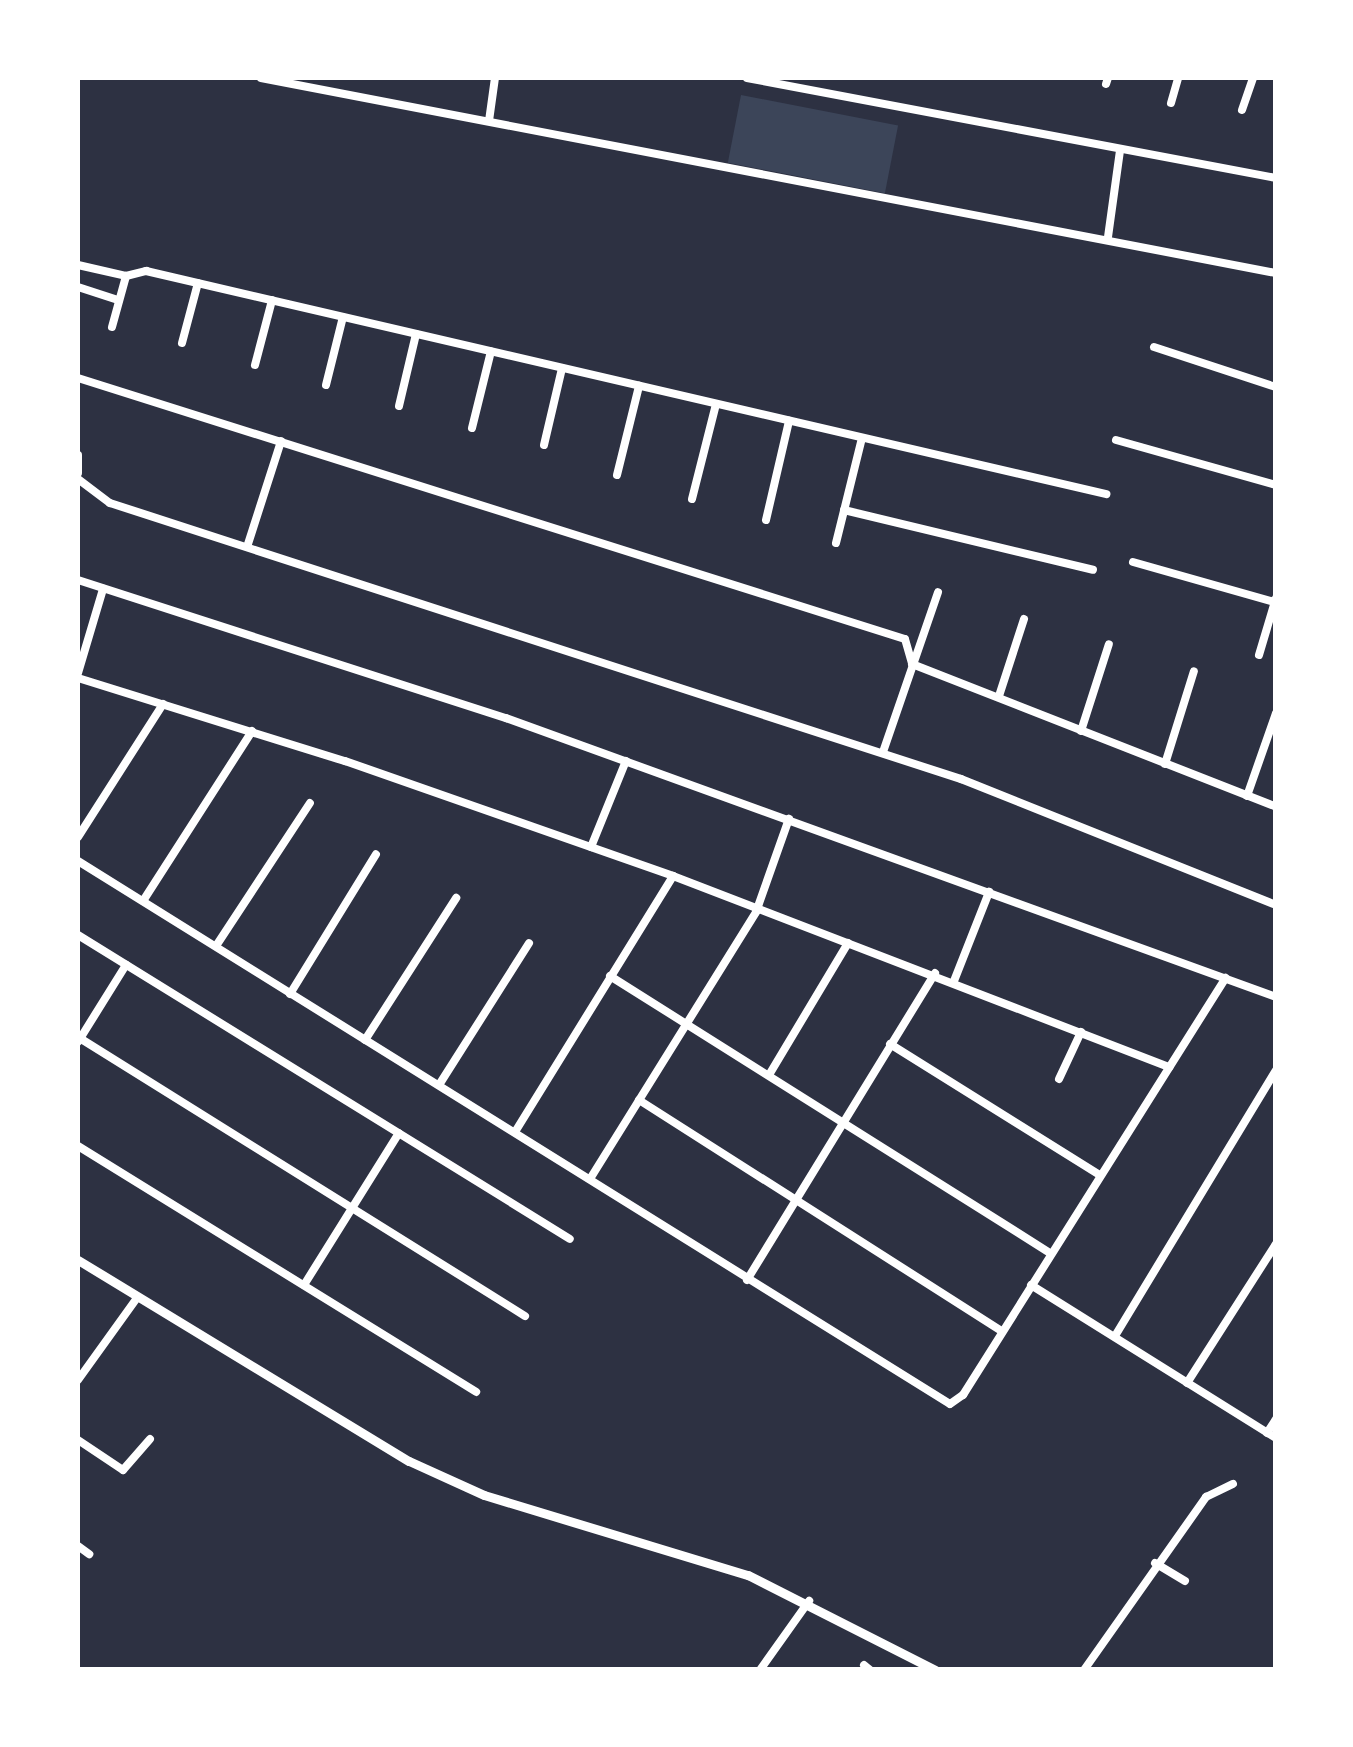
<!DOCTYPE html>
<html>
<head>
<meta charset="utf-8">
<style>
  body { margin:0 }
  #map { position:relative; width:1353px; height:1747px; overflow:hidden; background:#2d3142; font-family:"PT Serif",serif }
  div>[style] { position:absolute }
  .green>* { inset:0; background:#3c4559; transform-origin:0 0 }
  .minor>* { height:8px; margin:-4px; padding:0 4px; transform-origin:4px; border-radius:4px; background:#fff }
  .tertiary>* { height:9px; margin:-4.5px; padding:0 4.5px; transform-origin:4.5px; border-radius:4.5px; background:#fff }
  span { translate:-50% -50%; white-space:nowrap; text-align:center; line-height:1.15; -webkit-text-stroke:10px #fff; paint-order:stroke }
  .frame { position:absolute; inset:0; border:80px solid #fff; pointer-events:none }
</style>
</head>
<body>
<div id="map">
  <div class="green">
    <i style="left:741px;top:95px;width:160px;height:69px;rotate:11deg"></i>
  </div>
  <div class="minor">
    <i style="left:261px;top:78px;width:1034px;rotate:10.88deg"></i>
    <i style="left:747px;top:78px;width:538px;rotate:10.7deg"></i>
    <i style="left:1106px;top:84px;width:6px;rotate:-72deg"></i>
    <i style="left:1171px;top:103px;width:26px;rotate:-74deg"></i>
    <i style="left:1242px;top:110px;width:34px;rotate:-71deg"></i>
    <i style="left:489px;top:121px;width:43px;rotate:-82.1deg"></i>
    <i style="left:1108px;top:237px;width:88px;rotate:-82.1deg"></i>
    <i style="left:78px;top:265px;width:49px;rotate:12.9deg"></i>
    <i style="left:78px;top:287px;width:42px;rotate:18deg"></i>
    <i style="left:112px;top:327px;width:53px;rotate:-74.6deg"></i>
    <i style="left:126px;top:276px;width:21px;rotate:-14deg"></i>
    <i style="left:146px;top:271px;width:986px;rotate:13.08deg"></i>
    <i style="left:182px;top:343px;width:62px;rotate:-75.1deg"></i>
    <i style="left:1154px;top:347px;width:128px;rotate:18.2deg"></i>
    <i style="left:255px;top:365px;width:67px;rotate:-75.3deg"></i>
    <i style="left:78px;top:378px;width:867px;rotate:17.52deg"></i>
    <i style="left:905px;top:639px;width:26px;rotate:74deg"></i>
    <i style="left:912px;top:664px;width:391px;rotate:21.4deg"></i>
    <i style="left:326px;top:385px;width:70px;rotate:-76deg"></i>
    <i style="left:399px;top:406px;width:74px;rotate:-76.7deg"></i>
    <i style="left:472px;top:428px;width:79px;rotate:-76.1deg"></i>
    <i style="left:1116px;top:440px;width:166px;rotate:15.7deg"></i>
    <i style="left:544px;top:445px;width:79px;rotate:-76.8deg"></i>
    <i style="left:78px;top:455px;width:18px;rotate:90deg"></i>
    <i style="left:617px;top:475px;width:92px;rotate:-76.1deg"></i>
    <i style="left:78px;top:479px;width:40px;rotate:37deg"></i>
    <i style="left:110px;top:503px;width:895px;rotate:17.97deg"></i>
    <i style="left:961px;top:779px;width:339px;rotate:21.8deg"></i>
    <i style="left:692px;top:499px;width:98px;rotate:-75.8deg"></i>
    <i style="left:844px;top:510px;width:256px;rotate:13.5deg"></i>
    <i style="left:766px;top:520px;width:102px;rotate:-76.9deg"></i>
    <i style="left:836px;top:543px;width:108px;rotate:-76.1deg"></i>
    <i style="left:248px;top:544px;width:108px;rotate:-72.2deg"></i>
    <i style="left:1133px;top:562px;width:147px;rotate:15.8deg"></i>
    <i style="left:78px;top:580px;width:450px;rotate:17.9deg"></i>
    <i style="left:506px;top:718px;width:819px;rotate:19.92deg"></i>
    <i style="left:1259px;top:655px;width:59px;rotate:-73.4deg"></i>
    <i style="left:78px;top:673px;width:88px;rotate:-73.4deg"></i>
    <i style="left:78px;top:678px;width:280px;rotate:17.3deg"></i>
    <i style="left:345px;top:761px;width:348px;rotate:19.3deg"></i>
    <i style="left:673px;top:876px;width:532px;rotate:21.06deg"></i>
    <i style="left:999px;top:696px;width:81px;rotate:-72deg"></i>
    <i style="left:1081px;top:731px;width:91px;rotate:-72.2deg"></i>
    <i style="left:883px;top:752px;width:169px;rotate:-71deg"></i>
    <i style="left:1165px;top:764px;width:97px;rotate:-72.7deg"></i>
    <i style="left:1247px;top:796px;width:88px;rotate:-70.7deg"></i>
    <i style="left:78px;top:837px;width:158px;rotate:-57.4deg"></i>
    <i style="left:591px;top:847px;width:93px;rotate:-67.9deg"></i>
    <i style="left:78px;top:861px;width:1027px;rotate:31.91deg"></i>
    <i style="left:950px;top:1404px;width:16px;rotate:-35deg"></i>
    <i style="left:963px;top:1395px;width:493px;rotate:-57.8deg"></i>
    <i style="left:143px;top:901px;width:202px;rotate:-57.3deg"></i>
    <i style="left:78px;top:935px;width:578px;rotate:31.71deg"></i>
    <i style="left:216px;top:946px;width:171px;rotate:-56.7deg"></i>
    <i style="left:610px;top:976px;width:520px;rotate:32.19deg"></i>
    <i style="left:954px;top:981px;width:96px;rotate:-68.5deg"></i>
    <i style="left:290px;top:994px;width:164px;rotate:-58.4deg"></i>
    <i style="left:78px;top:1037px;width:527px;rotate:31.97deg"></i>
    <i style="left:365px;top:1040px;width:169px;rotate:-57.3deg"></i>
    <i style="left:78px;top:1042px;width:91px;rotate:-58.1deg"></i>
    <i style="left:890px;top:1044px;width:248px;rotate:32deg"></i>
    <i style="left:769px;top:1075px;width:154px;rotate:-59.1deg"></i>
    <i style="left:1059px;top:1079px;width:52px;rotate:-64.9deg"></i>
    <i style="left:439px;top:1085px;width:168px;rotate:-57.6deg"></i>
    <i style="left:639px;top:1100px;width:430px;rotate:32.5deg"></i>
    <i style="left:515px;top:1132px;width:301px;rotate:-58.3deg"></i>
    <i style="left:78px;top:1146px;width:468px;rotate:31.7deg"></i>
    <i style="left:590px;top:1179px;width:314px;rotate:-58.1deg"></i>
    <i style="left:756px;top:912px;width:99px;rotate:-70.5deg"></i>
    <i style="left:747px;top:1280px;width:360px;rotate:-58.5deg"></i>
    <i style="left:304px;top:1285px;width:179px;rotate:-58deg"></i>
    <i style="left:1031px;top:1285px;width:289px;rotate:32deg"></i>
    <i style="left:1115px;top:1336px;width:311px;rotate:-58.8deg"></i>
    <i style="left:78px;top:1380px;width:101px;rotate:-54.3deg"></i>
    <i style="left:1187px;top:1383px;width:165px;rotate:-57.4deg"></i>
    <i style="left:1267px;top:1433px;width:17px;rotate:-57deg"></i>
    <i style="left:78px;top:1440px;width:54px;rotate:33.7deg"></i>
    <i style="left:123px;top:1470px;width:41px;rotate:-48.9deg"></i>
    <i style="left:78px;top:1546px;width:14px;rotate:36deg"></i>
    <i style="left:1155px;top:1563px;width:35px;rotate:31deg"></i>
    <i style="left:864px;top:1665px;width:8px;rotate:40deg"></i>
    <i style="left:760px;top:1670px;width:85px;rotate:-54.6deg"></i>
    <i style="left:1084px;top:1670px;width:212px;rotate:-54.8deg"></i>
    <i style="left:1206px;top:1497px;width:30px;rotate:-26deg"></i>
  </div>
  <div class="tertiary">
    <i style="left:78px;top:1260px;width:387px;rotate:31.3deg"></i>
    <i style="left:409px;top:1461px;width:82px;rotate:24.4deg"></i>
    <i style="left:484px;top:1495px;width:276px;rotate:16.9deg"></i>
    <i style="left:748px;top:1575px;width:210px;rotate:26.9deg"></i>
  </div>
  <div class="frame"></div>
</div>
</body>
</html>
